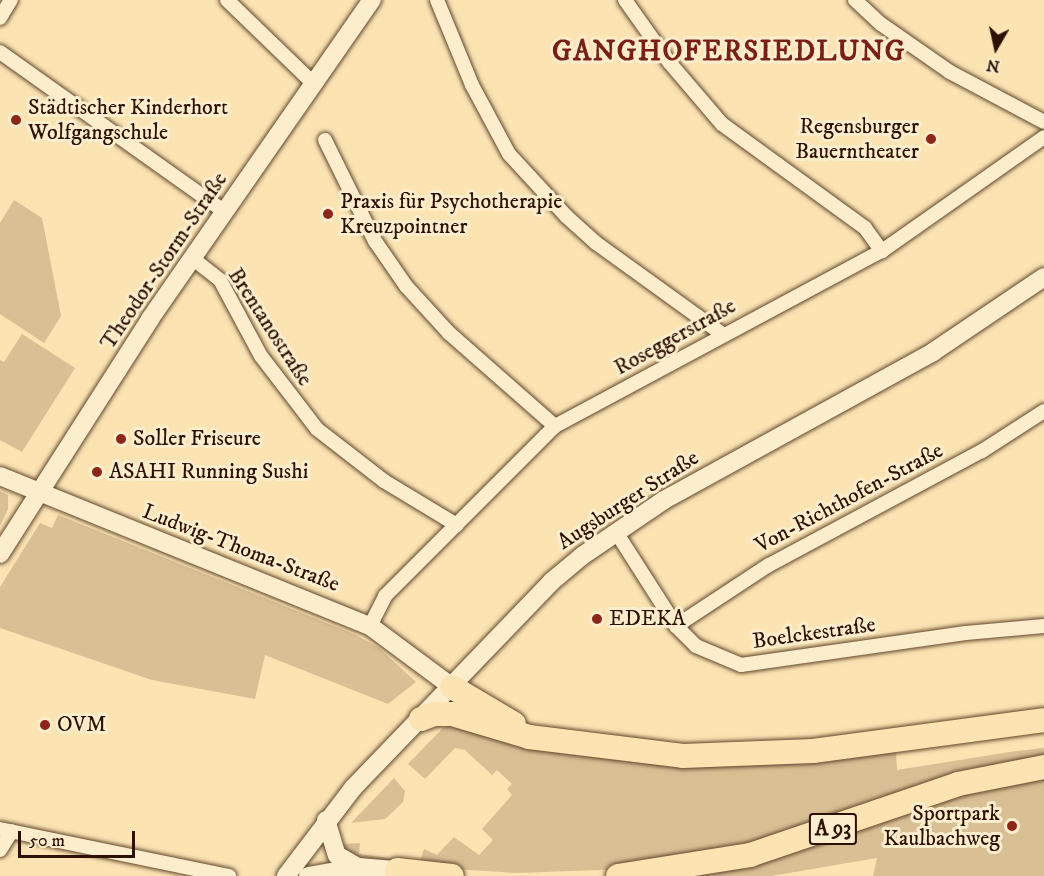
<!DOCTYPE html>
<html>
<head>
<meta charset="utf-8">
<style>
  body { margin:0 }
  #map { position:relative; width:1044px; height:876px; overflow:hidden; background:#fbe3b2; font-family:"IM FELL DW Pica",serif }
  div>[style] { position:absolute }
  .green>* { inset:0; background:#d8bf94 }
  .roads { filter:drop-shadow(0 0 2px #60462c) drop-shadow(0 0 2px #60462c) }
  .street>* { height:14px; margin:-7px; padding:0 7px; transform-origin:7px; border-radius:7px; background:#fcedcd }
  .secondary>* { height:18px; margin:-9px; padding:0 9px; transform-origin:9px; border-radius:9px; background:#fcedcd }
  .highway>* { height:24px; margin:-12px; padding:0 12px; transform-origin:12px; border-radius:12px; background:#fbe3b2 }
  .dots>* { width:16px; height:16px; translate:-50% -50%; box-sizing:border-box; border:3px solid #fcedcd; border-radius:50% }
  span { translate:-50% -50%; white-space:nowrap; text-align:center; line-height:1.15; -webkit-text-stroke:6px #fcedcd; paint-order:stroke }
  .shield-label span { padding:2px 4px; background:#fcedcd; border:2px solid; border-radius:4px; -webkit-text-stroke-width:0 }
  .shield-label { font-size:21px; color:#2d1100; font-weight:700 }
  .poi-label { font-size:22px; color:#2d1100 }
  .left { translate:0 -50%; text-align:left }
  .right { translate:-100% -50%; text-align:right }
  .street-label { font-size:22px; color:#2d1100 }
  .district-label { font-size:28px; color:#7a1f14; font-weight:700; letter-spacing:1.5px }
  .north { position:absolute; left:966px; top:18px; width:60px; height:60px; -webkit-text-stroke:4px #fcedcd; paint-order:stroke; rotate:189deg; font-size:16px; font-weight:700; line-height:24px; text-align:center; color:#2d1100 }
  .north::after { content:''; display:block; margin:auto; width:21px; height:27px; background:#2d1100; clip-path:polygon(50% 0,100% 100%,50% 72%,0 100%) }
  .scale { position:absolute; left:18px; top:831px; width:117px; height:27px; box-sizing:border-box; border:3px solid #2d1100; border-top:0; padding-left:8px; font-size:18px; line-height:21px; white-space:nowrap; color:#2d1100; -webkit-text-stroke:4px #fcedcd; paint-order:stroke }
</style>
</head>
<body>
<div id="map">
  <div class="green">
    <i style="clip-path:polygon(14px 200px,42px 218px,61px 316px,44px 343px,0 314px,0 223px)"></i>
    <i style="clip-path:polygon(22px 334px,75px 368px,22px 452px,0 440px,0 360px,4px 362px)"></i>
    <i style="clip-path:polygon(0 491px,8px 495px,8px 509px,0 526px)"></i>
    <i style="clip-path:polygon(58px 515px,354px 634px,379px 648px,416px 682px,388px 704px,265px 655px,255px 699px,152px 680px,0 628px,0 587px,40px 523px,52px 528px)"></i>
    <i style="clip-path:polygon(455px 721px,528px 745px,896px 752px,897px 770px,1016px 751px,1044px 748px,1044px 755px,957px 772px,764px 841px,627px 869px,517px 873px,421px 867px,354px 858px,337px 844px,360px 843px,359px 854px,420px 862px,424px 849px,437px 855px,454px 837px,479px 855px,493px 840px,482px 829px,512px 795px,507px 789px,512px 784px,497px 770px,492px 775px,465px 750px,455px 748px,425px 779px,408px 764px,442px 729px)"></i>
    <i style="clip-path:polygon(1044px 777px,1044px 876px,873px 876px,877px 858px,771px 876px,694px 876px,748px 865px,942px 799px)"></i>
    <i style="clip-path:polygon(394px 778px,405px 791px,403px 802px,385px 819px,351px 823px)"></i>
  </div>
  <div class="roads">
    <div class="street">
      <i style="left:227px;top:0;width:122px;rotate:44deg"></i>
      <i style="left:437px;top:0;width:92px;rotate:67.6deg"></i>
      <i style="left:472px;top:85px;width:78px;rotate:61.8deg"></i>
      <i style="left:509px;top:154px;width:84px;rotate:47.4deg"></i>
      <i style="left:566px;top:216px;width:40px;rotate:42deg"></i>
      <i style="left:596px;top:243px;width:155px;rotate:35.8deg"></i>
      <i style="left:625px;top:0;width:76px;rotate:54.6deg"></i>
      <i style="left:669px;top:62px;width:82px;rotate:49.5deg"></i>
      <i style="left:722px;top:124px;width:177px;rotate:36deg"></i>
      <i style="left:865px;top:228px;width:29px;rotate:54deg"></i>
      <i style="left:855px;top:0;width:35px;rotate:43deg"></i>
      <i style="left:881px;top:24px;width:84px;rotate:34.8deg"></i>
      <i style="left:950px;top:72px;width:106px;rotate:28deg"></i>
      <i style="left:0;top:18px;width:21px;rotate:-59deg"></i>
      <i style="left:0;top:52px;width:276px;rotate:35.4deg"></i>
      <i style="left:325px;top:140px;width:113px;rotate:63.7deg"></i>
      <i style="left:375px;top:241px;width:55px;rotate:55.4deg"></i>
      <i style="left:406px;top:286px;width:64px;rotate:47.5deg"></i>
      <i style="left:449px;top:333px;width:141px;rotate:41.3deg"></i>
      <i style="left:192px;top:258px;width:36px;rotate:38deg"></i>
      <i style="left:220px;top:280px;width:86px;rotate:61.7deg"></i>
      <i style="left:261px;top:356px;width:92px;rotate:52.5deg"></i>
      <i style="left:317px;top:429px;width:85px;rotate:37.8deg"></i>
      <i style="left:384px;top:481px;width:85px;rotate:31.1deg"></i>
      <i style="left:616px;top:532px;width:112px;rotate:57.4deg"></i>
      <i style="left:676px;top:626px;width:28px;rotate:45deg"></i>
      <i style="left:696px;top:646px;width:49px;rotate:22.9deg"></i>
      <i style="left:741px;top:665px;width:227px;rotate:-8.1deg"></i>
      <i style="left:966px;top:633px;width:78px;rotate:-5.1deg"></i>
      <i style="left:370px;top:626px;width:34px;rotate:-63deg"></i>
      <i style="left:385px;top:596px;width:240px;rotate:-45deg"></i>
      <i style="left:555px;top:426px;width:371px;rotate:-28.2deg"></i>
      <i style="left:882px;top:251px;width:198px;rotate:-35.1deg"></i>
      <i style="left:676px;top:626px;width:111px;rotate:-33.3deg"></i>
      <i style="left:769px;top:565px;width:242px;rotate:-28.2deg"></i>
      <i style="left:982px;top:451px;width:74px;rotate:-32.8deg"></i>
      <i style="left:0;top:829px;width:234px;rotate:11.6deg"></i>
      <i style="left:0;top:850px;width:22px;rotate:-58deg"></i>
    </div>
    <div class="secondary">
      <i style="left:0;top:476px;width:399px;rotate:22.1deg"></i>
      <i style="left:370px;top:626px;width:102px;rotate:36.6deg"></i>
      <i style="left:0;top:554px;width:279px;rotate:-57.4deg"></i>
      <i style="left:150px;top:319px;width:389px;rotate:-55.2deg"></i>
      <i style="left:326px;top:820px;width:37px;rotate:73deg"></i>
      <i style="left:337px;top:855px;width:24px;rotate:30deg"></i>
      <i style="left:286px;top:876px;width:111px;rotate:-52.7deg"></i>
      <i style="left:353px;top:788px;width:286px;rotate:-46.1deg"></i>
      <i style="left:551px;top:582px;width:40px;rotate:-40deg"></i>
      <i style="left:582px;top:556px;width:99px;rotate:-34.3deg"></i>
      <i style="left:664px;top:500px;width:307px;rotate:-28.8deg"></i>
      <i style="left:933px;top:352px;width:134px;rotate:-34deg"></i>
      <i style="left:308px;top:876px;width:52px;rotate:-10deg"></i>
      <i style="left:359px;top:867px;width:38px;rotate:5deg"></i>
    </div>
    <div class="highway">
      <i style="left:452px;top:687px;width:72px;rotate:30.8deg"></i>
      <i style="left:421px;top:719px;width:14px;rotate:-21deg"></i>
      <i style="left:434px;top:714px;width:18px"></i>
      <i style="left:452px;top:714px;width:80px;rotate:16.6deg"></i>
      <i style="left:529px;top:737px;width:155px;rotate:7deg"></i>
      <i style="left:683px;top:756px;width:130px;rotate:-2.2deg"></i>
      <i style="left:813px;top:751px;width:233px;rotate:-7.6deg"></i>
      <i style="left:397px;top:870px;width:55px;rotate:6.2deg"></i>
      <i style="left:618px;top:876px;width:134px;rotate:-9deg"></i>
      <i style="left:750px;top:855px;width:220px;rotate:-18.8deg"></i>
      <i style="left:958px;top:784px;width:88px;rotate:-11.2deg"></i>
    </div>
  </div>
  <div class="dots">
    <i style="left:16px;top:120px;background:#8f2418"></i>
    <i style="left:931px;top:139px;background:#8f2418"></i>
    <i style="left:328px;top:214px;background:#8f2418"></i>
    <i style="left:121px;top:439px;background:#8f2418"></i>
    <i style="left:97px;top:472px;background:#8f2418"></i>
    <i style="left:597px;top:619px;background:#8f2418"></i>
    <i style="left:45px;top:725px;background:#8f2418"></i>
    <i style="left:1012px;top:826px;background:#8f2418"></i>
  </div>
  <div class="shield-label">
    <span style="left:833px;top:829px">A 93</span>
  </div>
  <div class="poi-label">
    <span class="left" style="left:28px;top:120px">Städtischer Kinderhort<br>Wolfgangschule</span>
    <span class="right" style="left:919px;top:139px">Regensburger<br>Bauerntheater</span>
    <span class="left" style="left:340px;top:214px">Praxis für Psychotherapie<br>Kreuzpointner</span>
    <span class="left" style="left:133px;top:439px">Soller Friseure</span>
    <span class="left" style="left:109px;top:472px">ASAHI Running Sushi</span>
    <span class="left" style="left:609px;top:619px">EDEKA</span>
    <span class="left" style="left:57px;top:725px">OVM</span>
    <span class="right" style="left:1000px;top:826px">Sportpark<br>Kaulbachweg</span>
  </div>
  <div class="street-label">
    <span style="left:164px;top:261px;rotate:-56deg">Theodor-Storm-Straße</span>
    <span style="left:270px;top:327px;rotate:57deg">Brentanostraße</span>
    <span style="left:675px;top:337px;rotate:-29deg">Roseggerstraße</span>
    <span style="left:849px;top:498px;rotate:-28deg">Von-Richthofen-Straße</span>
    <span style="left:628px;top:500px;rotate:-33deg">Augsburger Straße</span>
    <span style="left:241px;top:548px;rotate:21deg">Ludwig-Thoma-Straße</span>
    <span style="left:814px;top:633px;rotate:-8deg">Boelckestraße</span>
  </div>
  <div class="district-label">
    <span style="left:729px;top:52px">GANGHOFERSIEDLUNG</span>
  </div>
  <div class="north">N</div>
  <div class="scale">50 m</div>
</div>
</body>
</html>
